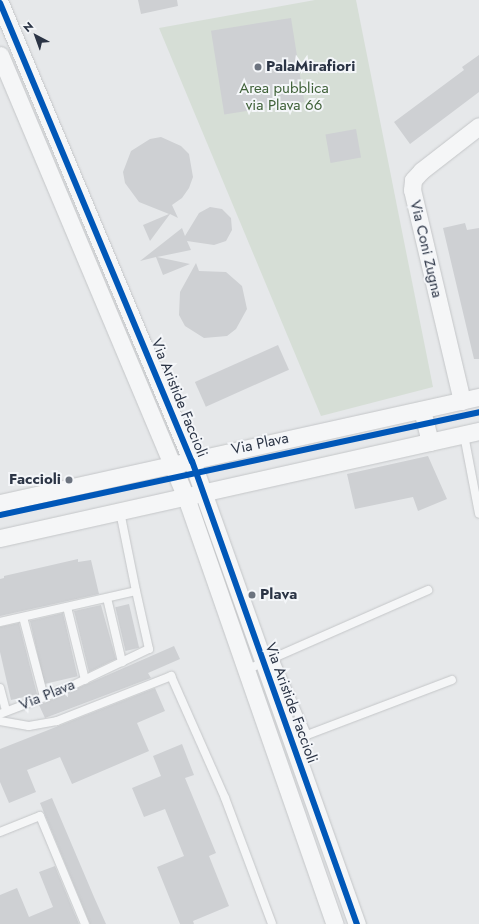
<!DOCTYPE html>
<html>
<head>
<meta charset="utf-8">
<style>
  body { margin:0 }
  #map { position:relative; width:479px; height:924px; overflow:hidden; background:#e6e8ea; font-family:Jost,sans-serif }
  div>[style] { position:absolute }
  .green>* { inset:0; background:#d6ded6 }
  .building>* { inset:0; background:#ced0d3; transform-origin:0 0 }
  .roads { filter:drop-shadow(0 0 1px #c4c6c8) drop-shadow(0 0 1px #c4c6c8) }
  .lane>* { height:8px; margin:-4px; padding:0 4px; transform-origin:4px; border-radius:4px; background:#f5f6f7 }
  .street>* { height:17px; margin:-8.5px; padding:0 8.5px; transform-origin:8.5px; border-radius:8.5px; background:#f5f6f7 }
  .cycleway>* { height:6px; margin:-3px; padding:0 3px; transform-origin:3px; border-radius:3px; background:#0057b8 }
  .dots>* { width:11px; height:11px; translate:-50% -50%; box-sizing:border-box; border:2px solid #f4f6f9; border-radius:50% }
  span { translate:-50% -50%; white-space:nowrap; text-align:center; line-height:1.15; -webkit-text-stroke:4px #f4f6f9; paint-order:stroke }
  .poi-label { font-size:15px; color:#2b3445; font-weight:700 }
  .left { translate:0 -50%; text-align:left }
  .right { translate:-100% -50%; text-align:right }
  .park-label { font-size:15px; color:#3f6138 }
  .street-label { font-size:15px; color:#2b3445 }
  .north { position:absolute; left:16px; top:16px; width:40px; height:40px; -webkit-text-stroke:3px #f4f6f9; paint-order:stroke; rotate:319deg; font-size:11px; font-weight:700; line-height:16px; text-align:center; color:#2b3445 }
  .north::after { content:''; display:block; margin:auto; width:14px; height:18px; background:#2b3445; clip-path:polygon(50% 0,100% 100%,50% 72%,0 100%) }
</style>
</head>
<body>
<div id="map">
  <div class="green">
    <i style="clip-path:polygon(315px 0,356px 0,433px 387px,321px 416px,159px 28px)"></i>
  </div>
  <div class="building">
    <i style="clip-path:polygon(138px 0,177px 0,178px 6px,141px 14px)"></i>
    <i style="left:291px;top:18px;width:85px;height:81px;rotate:81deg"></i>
    <i style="clip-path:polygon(479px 55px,479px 92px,410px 144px,394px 122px,464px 70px,462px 67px)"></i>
    <i style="left:356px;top:129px;width:29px;height:31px;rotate:80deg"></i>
    <i style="clip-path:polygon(161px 137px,181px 146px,189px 154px,193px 177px,189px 188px,182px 198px,172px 205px,178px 218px,170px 214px,150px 241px,143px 225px,169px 214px,139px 202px,125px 183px,123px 172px,131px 151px,150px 139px)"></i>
    <i style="clip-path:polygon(210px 207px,222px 209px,231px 218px,232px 230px,226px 241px,214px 245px,187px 241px,191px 250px,157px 257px,190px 264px,163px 275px,156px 257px,140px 261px,182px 228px,185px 236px,199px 213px)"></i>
    <i style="clip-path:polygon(465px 223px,467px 230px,479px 228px,479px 359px,474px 359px,443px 228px)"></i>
    <i style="clip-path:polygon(196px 263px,199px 271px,226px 272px,242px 286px,247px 309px,236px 329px,227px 336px,204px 338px,185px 326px,179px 315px,180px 292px)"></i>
    <i style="left:278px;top:345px;width:27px;height:91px;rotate:66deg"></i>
    <i style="clip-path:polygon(428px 456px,447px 499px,418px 511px,413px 497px,355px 509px,347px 474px)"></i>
    <i style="clip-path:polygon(78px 559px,78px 562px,91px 560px,99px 594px,0 616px,0 579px,4px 578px,4px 576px)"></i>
    <i style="left:129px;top:604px;width:45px;height:14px;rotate:77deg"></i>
    <i style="clip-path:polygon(101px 605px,116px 659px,89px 672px,74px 611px)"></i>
    <i style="left:63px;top:613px;width:65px;height:34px;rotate:77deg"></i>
    <i style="clip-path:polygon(19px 623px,37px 694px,11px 700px,0 652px,0 627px)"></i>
    <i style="clip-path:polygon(174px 646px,180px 659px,148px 673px,151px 678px,45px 718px,39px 705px)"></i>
    <i style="clip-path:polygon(155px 688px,165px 711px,137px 723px,149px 751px,72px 784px,60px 757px,27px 770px,36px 792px,9px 803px,0 782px,0 749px)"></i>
    <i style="clip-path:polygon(182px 744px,194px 775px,185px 778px,216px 853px,209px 856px,229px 906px,193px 921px,194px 924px,180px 924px,157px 867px,184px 856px,165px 809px,144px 817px,132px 788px,161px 776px,153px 756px)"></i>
    <i style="clip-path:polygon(52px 798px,94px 897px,106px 924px,90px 924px,40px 803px)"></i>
    <i style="clip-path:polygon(55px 866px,79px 924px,0 924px,0 895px,17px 888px,29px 917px,53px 907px,39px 872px)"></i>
  </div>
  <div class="roads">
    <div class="lane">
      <i style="left:464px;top:435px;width:80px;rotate:79.2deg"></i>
      <i style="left:107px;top:598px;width:66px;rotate:76.8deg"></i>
      <i style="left:67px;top:607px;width:75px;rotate:76.1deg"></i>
      <i style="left:23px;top:617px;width:83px;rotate:75.3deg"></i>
      <i style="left:0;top:622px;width:139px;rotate:-12.8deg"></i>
      <i style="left:136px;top:591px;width:81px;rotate:-101.4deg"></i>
      <i style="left:274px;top:658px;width:84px;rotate:66.8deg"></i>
      <i style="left:307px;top:735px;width:155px;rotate:-20.8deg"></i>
      <i style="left:246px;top:670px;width:199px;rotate:-23.7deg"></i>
      <i style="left:0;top:688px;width:24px;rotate:75deg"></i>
      <i style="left:0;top:714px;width:70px;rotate:-21deg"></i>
      <i style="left:65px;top:689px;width:93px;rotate:-25.5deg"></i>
      <i style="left:149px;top:649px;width:59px;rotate:-102.6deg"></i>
      <i style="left:0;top:721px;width:29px;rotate:10deg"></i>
      <i style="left:29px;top:726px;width:28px;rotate:-10deg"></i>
      <i style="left:57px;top:721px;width:123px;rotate:-21.5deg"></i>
      <i style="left:171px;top:676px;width:133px;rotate:66.1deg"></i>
      <i style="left:225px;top:798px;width:134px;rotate:69.5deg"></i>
      <i style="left:0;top:832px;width:43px;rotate:-21.8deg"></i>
      <i style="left:40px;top:816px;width:117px;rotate:67.4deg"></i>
    </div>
    <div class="street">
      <i style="left:0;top:3px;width:497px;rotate:67.3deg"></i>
      <i style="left:192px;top:461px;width:492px;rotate:70.4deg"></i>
      <i style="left:0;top:55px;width:486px;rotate:67.2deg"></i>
      <i style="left:188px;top:503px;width:446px;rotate:70.8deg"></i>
      <i style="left:462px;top:401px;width:217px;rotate:-103.3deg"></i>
      <i style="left:412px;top:190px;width:10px;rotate:-84deg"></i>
      <i style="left:413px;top:180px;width:12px;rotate:-48deg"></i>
      <i style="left:421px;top:171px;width:73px;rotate:-37.8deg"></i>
      <i style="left:422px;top:410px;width:33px;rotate:76deg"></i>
      <i style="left:0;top:503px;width:491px;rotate:-12.5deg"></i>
      <i style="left:0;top:538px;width:491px;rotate:-12.6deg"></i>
    </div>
  </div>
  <div class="cycleway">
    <i style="left:0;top:3px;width:497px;rotate:67.3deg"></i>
    <i style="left:192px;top:461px;width:492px;rotate:70.4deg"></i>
    <i style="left:0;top:515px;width:490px;rotate:-12.1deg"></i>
  </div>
  <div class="dots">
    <i style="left:258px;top:67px;background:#6c737f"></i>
    <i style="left:69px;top:480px;background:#6c737f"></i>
    <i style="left:252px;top:595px;background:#6c737f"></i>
  </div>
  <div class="poi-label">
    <span class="left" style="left:266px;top:67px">PalaMirafiori</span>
    <span class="right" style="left:61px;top:480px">Faccioli</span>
    <span class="left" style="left:260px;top:595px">Plava</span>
  </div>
  <div class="park-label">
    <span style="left:284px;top:97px">Area pubblica<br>via Plava 66</span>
  </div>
  <div class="street-label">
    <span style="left:426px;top:249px;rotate:77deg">Via Coni Zugna</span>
    <span style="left:179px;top:398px;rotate:68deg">Via Aristide Faccioli</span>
    <span style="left:260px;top:444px;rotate:-12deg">Via Plava</span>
    <span style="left:47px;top:695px;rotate:-22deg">Via Plava</span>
    <span style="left:291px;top:703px;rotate:70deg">Via Aristide Faccioli</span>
  </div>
  <div class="north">N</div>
</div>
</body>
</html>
